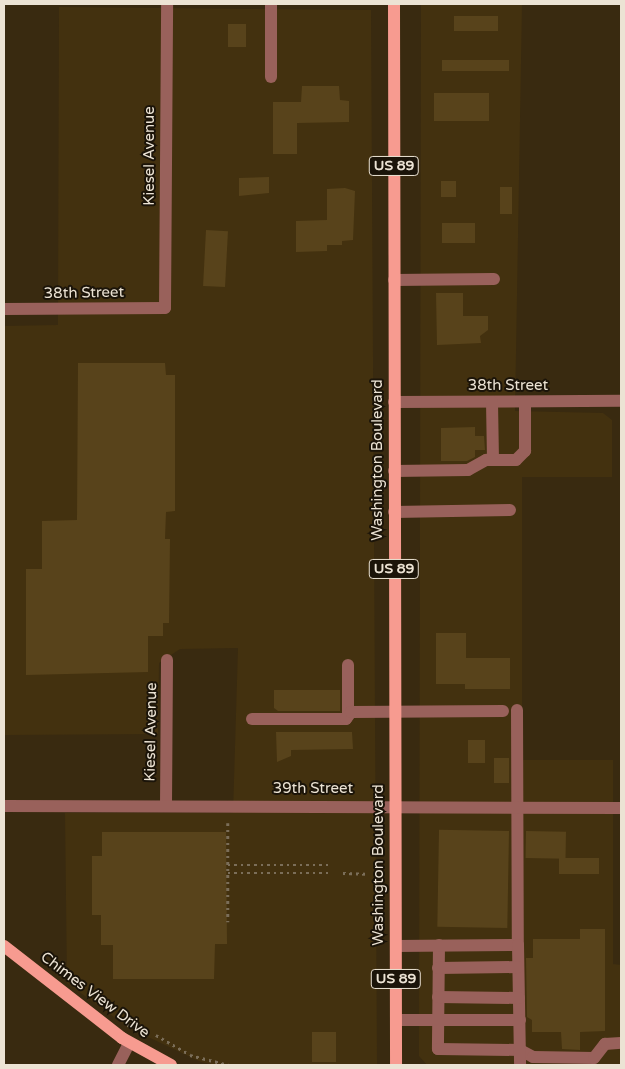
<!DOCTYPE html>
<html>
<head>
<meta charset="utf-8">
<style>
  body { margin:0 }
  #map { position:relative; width:625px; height:1069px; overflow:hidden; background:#392a10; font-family:"Varela Round",sans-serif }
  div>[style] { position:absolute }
  .built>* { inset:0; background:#43310f }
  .building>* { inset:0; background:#58431b; transform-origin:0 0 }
  .path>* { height:2.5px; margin-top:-1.25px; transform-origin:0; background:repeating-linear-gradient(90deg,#7b6e59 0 2.5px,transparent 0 6.5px) }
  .minor>* { height:12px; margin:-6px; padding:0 6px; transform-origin:6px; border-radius:6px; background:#99615b }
  .major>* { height:12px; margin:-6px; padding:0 6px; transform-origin:6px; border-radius:6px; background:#f79b90 }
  span { translate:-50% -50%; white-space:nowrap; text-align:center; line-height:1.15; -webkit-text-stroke:4px #1b1409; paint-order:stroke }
  .shield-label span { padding:1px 4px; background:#1b1409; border:1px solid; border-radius:4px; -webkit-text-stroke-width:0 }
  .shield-label { font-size:14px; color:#ece3d4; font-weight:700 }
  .street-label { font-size:15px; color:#ece3d4 }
  .frame { position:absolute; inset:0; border:5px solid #ece3d4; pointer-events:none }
</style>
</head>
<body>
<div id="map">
  <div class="built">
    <i style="clip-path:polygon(421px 4px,522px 4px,515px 411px,603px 413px,612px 420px,612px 477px,522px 477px,522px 760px,613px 760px,613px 964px,621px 965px,621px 1065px,427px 1065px,419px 1056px)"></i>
    <i style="clip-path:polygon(59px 7px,371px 10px,377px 1065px,216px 1065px,201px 1062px,129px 1028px,67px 983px,65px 813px,233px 813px,238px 648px,180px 649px,159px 663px,158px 734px,4px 735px,4px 326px,58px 325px)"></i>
  </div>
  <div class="building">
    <i style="left:454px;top:16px;width:44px;height:15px"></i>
    <i style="left:228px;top:24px;width:18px;height:23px"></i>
    <i style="left:442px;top:60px;width:67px;height:11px"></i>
    <i style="clip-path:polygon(302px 86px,339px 86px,340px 100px,349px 101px,349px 122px,297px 123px,297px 154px,273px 154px,273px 102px,301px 102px)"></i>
    <i style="left:489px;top:93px;width:28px;height:55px;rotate:90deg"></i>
    <i style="clip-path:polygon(269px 177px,269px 193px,239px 196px,239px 178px)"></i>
    <i style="left:441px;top:181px;width:15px;height:16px"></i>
    <i style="left:500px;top:187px;width:12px;height:27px"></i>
    <i style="clip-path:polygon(345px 188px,355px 191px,353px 240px,342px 241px,342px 245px,327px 245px,327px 251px,296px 252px,296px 221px,327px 220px,327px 189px)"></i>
    <i style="left:442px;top:223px;width:33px;height:20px"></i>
    <i style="left:206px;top:230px;width:22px;height:56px;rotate:3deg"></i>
    <i style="clip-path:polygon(436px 293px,463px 293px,463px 316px,488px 316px,488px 330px,480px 336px,481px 343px,437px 345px)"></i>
    <i style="clip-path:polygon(78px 363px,165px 363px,166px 375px,175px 375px,175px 511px,166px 512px,165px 539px,170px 539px,169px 623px,163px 623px,163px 636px,148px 636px,148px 672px,26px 675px,26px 569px,42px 569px,42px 521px,77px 520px)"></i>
    <i style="clip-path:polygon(475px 427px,475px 436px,484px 436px,485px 450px,475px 450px,475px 457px,467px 461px,441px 461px,441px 428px)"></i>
    <i style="clip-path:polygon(436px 633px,466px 633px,466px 658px,510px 658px,510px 689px,465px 689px,465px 684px,436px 684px)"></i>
    <i style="clip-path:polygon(274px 690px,340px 690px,340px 711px,278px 711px,274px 708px)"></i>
    <i style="clip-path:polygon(276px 732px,352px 732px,353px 749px,291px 750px,291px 756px,277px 762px)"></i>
    <i style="left:468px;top:740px;width:17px;height:23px"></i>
    <i style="left:494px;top:758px;width:15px;height:25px"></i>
    <i style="left:509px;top:831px;width:97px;height:70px;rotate:91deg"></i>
    <i style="left:526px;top:831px;width:40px;height:27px;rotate:1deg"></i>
    <i style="clip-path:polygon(102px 832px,226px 832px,227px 944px,215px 944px,214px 979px,113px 979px,113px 945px,101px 945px,101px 915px,92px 915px,92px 856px,102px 856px)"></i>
    <i style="left:599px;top:858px;width:16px;height:40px;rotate:90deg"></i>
    <i style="clip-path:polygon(580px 929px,605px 929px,605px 1031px,580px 1032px,580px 1050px,562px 1049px,561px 1032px,532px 1032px,532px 1020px,527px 1017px,526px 958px,533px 958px,533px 939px,580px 939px)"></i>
    <i style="left:312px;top:1032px;width:24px;height:30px"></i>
  </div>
  <div class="path">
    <i style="left:228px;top:823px;width:99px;rotate:90deg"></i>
    <i style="left:228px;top:865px;width:101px"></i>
    <i style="left:228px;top:873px;width:101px"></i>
    <i style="left:343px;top:873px;width:23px;rotate:2deg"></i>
    <i style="left:127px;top:1025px;width:7px;rotate:8deg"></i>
    <i style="left:134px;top:1026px;width:6px;rotate:-45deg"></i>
    <i style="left:156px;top:1035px;width:39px;rotate:30deg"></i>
    <i style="left:190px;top:1055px;width:40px;rotate:14.4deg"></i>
  </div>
  <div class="minor">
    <i style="left:271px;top:77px;width:73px;rotate:-90deg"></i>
    <i style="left:394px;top:280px;width:100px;rotate:-0.6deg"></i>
    <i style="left:4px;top:309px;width:161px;rotate:-0.4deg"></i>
    <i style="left:165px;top:308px;width:304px;rotate:-89.6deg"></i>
    <i style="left:394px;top:402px;width:227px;rotate:-0.3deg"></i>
    <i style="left:492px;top:402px;width:58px;rotate:89deg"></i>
    <i style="left:394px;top:471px;width:74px;rotate:-0.8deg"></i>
    <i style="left:468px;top:470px;width:21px;rotate:-29deg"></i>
    <i style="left:486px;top:460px;width:30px"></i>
    <i style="left:516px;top:460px;width:13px;rotate:-45deg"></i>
    <i style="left:525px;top:451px;width:49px;rotate:-90deg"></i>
    <i style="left:394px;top:512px;width:116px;rotate:-1deg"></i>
    <i style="left:517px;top:710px;width:235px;rotate:89.8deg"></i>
    <i style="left:348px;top:715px;width:50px;rotate:-90deg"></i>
    <i style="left:252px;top:719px;width:94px"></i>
    <i style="left:346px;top:719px;width:9px;rotate:-54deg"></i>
    <i style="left:351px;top:712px;width:152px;rotate:-0.4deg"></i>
    <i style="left:166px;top:805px;width:145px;rotate:-89.6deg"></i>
    <i style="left:4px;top:806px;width:617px;rotate:0.19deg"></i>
    <i style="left:439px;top:945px;width:104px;rotate:90.6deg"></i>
    <i style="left:438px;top:1049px;width:82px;rotate:0.7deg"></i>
    <i style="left:520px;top:1050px;width:15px;rotate:28deg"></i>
    <i style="left:533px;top:1057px;width:61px;rotate:0.9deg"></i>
    <i style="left:594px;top:1058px;width:18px;rotate:-52deg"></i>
    <i style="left:605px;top:1044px;width:16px;rotate:-4deg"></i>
    <i style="left:396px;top:946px;width:122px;rotate:-0.5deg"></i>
    <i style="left:518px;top:945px;width:120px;rotate:89deg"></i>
    <i style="left:438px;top:968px;width:80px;rotate:-0.7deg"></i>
    <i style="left:438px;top:997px;width:81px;rotate:0.7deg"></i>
    <i style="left:396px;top:1020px;width:124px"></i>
    <i style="left:118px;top:1065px;width:25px;rotate:-63deg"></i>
  </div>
  <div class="major">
    <i style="left:394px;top:4px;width:1061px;rotate:89.89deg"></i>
    <i style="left:4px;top:946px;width:150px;rotate:37.9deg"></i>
    <i style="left:122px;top:1038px;width:56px;rotate:28.9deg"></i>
  </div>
  <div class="shield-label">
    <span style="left:394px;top:166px">US 89</span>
    <span style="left:394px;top:569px">US 89</span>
    <span style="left:396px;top:979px">US 89</span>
  </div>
  <div class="street-label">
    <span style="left:150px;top:156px;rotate:-90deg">Kiesel Avenue</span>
    <span style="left:84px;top:293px;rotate:-1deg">38th Street</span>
    <span style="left:508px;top:386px">38th Street</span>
    <span style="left:378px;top:460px;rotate:-90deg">Washington Boulevard</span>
    <span style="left:151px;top:732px;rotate:-89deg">Kiesel Avenue</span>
    <span style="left:313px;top:789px">39th Street</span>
    <span style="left:379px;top:865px;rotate:-90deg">Washington Boulevard</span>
    <span style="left:95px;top:995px;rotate:37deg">Chimes View Drive</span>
  </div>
  <div class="frame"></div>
</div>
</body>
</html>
